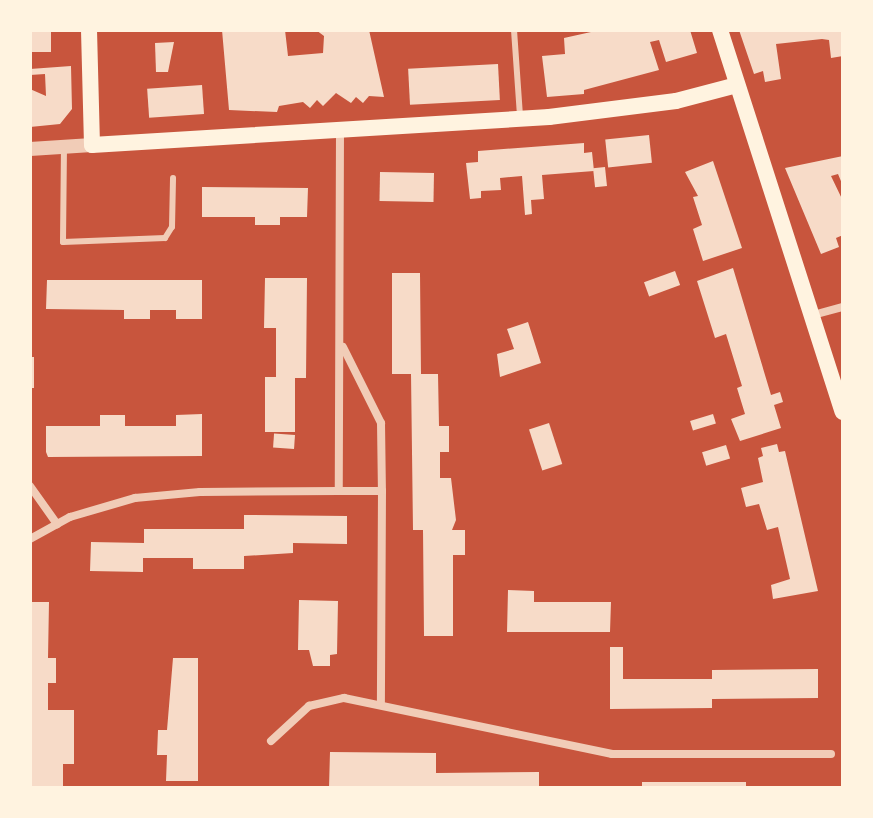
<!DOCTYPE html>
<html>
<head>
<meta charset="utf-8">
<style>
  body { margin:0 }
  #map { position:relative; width:873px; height:818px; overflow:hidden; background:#c8553d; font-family:"IBM Plex Sans",sans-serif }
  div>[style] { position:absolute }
  .building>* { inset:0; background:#f7dbc8; transform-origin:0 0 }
  .service>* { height:6px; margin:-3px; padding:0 3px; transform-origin:3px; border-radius:3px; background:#f1ccb7 }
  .minor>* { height:8px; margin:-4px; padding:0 4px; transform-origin:4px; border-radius:4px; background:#f1ccb7 }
  .tertiary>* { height:14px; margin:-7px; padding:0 7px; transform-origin:7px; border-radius:7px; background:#f1ccb7 }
  .secondary>* { height:16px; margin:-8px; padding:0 8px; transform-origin:8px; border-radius:8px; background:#fff3e0 }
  span { translate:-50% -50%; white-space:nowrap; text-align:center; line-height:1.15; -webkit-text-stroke:7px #fff3e0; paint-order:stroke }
  .frame { position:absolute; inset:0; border:32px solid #fff3e0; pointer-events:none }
</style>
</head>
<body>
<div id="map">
  <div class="building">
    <i style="left:30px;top:30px;width:21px;height:22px"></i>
    <i style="clip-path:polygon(222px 30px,285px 30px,288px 56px,323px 53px,324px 36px,316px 30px,369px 30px,384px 97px,369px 96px,363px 103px,356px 97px,351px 103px,336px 93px,323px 106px,317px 100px,310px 108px,303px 102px,279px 106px,277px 112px,229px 110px)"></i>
    <i style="clip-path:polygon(600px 30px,690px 30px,697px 53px,666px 62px,659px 40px,650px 42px,659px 70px,584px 90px,584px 94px,547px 97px,542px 56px,565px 54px,564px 38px)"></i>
    <i style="clip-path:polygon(739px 30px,843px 30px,843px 56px,831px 58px,829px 40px,822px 39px,776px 44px,781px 79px,765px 82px,763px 71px,754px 74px)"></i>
    <i style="clip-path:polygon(174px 42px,168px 72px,156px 72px,155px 43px)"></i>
    <i style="left:498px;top:64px;width:36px;height:90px;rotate:87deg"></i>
    <i style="clip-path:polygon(71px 66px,72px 109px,60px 124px,30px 127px,30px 89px,46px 96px,45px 74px,30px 75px,30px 69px)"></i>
    <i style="left:202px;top:85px;width:29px;height:55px;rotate:86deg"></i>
    <i style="left:649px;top:135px;width:28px;height:44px;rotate:84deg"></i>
    <i style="clip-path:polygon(584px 143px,584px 153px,592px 152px,594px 171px,542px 175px,544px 199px,531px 200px,532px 214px,525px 215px,522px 176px,500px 178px,501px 190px,481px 191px,481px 198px,470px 199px,466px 163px,478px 162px,478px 151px)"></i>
    <i style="clip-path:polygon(843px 156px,843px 186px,838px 174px,831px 176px,843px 201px,843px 235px,836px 238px,839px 247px,821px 254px,785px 168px)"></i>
    <i style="clip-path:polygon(713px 161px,742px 248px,703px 261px,693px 229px,702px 225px,693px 197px,698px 196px,685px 172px)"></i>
    <i style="left:605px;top:167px;width:19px;height:12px;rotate:84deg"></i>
    <i style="left:380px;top:172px;width:54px;height:29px;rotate:1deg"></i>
    <i style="clip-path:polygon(202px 187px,308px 188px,307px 217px,280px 217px,280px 225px,255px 225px,255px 217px,202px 217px)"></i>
    <i style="clip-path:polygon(733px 268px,771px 395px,780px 392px,783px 402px,774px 405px,781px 428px,740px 441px,731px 419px,745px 414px,737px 388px,742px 386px,726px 334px,715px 338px,697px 281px)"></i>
    <i style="left:675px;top:271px;width:15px;height:33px;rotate:70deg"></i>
    <i style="clip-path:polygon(392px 273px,420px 273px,421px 374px,438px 374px,439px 426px,449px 426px,449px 452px,440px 452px,440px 478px,451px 478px,456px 520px,452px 530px,465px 530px,465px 555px,453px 555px,453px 636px,424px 636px,423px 530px,413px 530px,411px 374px,392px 374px)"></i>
    <i style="clip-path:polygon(265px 278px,307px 278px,306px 378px,295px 378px,295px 432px,265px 432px,265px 377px,276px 377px,276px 328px,264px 328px)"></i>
    <i style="clip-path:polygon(47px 280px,202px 280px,202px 319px,176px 319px,176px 310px,150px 310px,150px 319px,124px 319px,124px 310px,46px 309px)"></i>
    <i style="clip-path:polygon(528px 322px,541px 363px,500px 377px,497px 354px,514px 349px,507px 329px)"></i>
    <i style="left:30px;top:357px;width:4px;height:31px"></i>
    <i style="clip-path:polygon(202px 414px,202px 456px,48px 457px,46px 452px,46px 426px,100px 426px,100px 415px,125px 415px,125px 426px,176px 426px,176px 415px)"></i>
    <i style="left:713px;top:414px;width:10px;height:24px;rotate:73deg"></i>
    <i style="left:549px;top:423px;width:43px;height:21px;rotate:72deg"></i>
    <i style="left:295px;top:435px;width:14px;height:21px;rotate:94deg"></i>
    <i style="clip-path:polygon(777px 444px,779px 452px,785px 451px,818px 591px,773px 599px,771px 585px,790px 579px,778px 527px,767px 530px,759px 504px,746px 507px,741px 488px,763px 482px,758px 458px,763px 456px,761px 448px)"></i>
    <i style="left:726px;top:445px;width:14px;height:25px;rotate:73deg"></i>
    <i style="clip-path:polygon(244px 515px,347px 516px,347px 544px,293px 543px,293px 553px,244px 556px,244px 569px,193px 569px,193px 558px,143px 558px,143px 572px,90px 571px,91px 542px,144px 543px,144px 529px,244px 529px)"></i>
    <i style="clip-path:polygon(508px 590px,534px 591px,534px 602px,611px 602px,610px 632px,507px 632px)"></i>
    <i style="clip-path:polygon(299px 600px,338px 601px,337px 654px,330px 655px,330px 666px,313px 666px,309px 650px,298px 650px)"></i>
    <i style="clip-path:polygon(30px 602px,49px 602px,48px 658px,56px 658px,56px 683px,48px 683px,48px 710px,74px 710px,74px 764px,63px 764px,63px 788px,32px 788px)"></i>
    <i style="clip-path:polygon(610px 647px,623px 647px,623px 679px,712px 679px,712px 670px,818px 669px,818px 698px,712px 699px,712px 708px,610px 709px)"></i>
    <i style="clip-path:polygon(173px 658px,198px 658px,198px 781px,166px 781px,167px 755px,157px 755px,158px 730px,167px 730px)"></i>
    <i style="clip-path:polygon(330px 752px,436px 753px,436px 773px,539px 772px,539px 788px,329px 788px)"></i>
    <i style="left:642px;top:782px;width:104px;height:6px"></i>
  </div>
  <div class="service">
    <i style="left:514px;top:30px;width:86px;rotate:86deg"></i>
    <i style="left:64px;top:146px;width:96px;rotate:90.6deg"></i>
    <i style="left:63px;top:242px;width:102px;rotate:-2.2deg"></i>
    <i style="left:165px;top:238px;width:13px;rotate:-58deg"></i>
    <i style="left:172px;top:227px;width:49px;rotate:-88.8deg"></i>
  </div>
  <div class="minor">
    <i style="left:340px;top:131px;width:360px;rotate:90.2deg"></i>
    <i style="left:339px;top:491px;width:43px"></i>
    <i style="left:382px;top:491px;width:213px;rotate:90.3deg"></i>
    <i style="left:813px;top:315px;width:31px;rotate:-15deg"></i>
    <i style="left:343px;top:347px;width:85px;rotate:63.4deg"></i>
    <i style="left:381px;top:423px;width:68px;rotate:89.2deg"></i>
    <i style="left:30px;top:486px;width:47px;rotate:54.6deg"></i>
    <i style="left:30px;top:539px;width:46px;rotate:-28.8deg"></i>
    <i style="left:70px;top:517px;width:68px;rotate:-16.3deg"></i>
    <i style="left:135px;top:498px;width:65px;rotate:-5.3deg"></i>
    <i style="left:200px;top:492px;width:139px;rotate:-0.4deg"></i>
    <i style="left:271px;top:741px;width:52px;rotate:-42.6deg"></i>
    <i style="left:309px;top:706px;width:36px;rotate:-13deg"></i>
    <i style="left:344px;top:698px;width:274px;rotate:11.8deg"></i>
    <i style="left:612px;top:754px;width:219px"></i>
  </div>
  <div class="tertiary">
    <i style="left:30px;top:149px;width:62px;rotate:-3.7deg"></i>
  </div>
  <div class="secondary">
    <i style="left:89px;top:30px;width:115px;rotate:88.5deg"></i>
    <i style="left:92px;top:145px;width:458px;rotate:-3.5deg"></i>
    <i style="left:549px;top:117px;width:128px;rotate:-7.2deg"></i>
    <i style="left:676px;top:101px;width:63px;rotate:-14.7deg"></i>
    <i style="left:720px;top:30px;width:401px;rotate:72.2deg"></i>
  </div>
  <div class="frame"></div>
</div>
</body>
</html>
